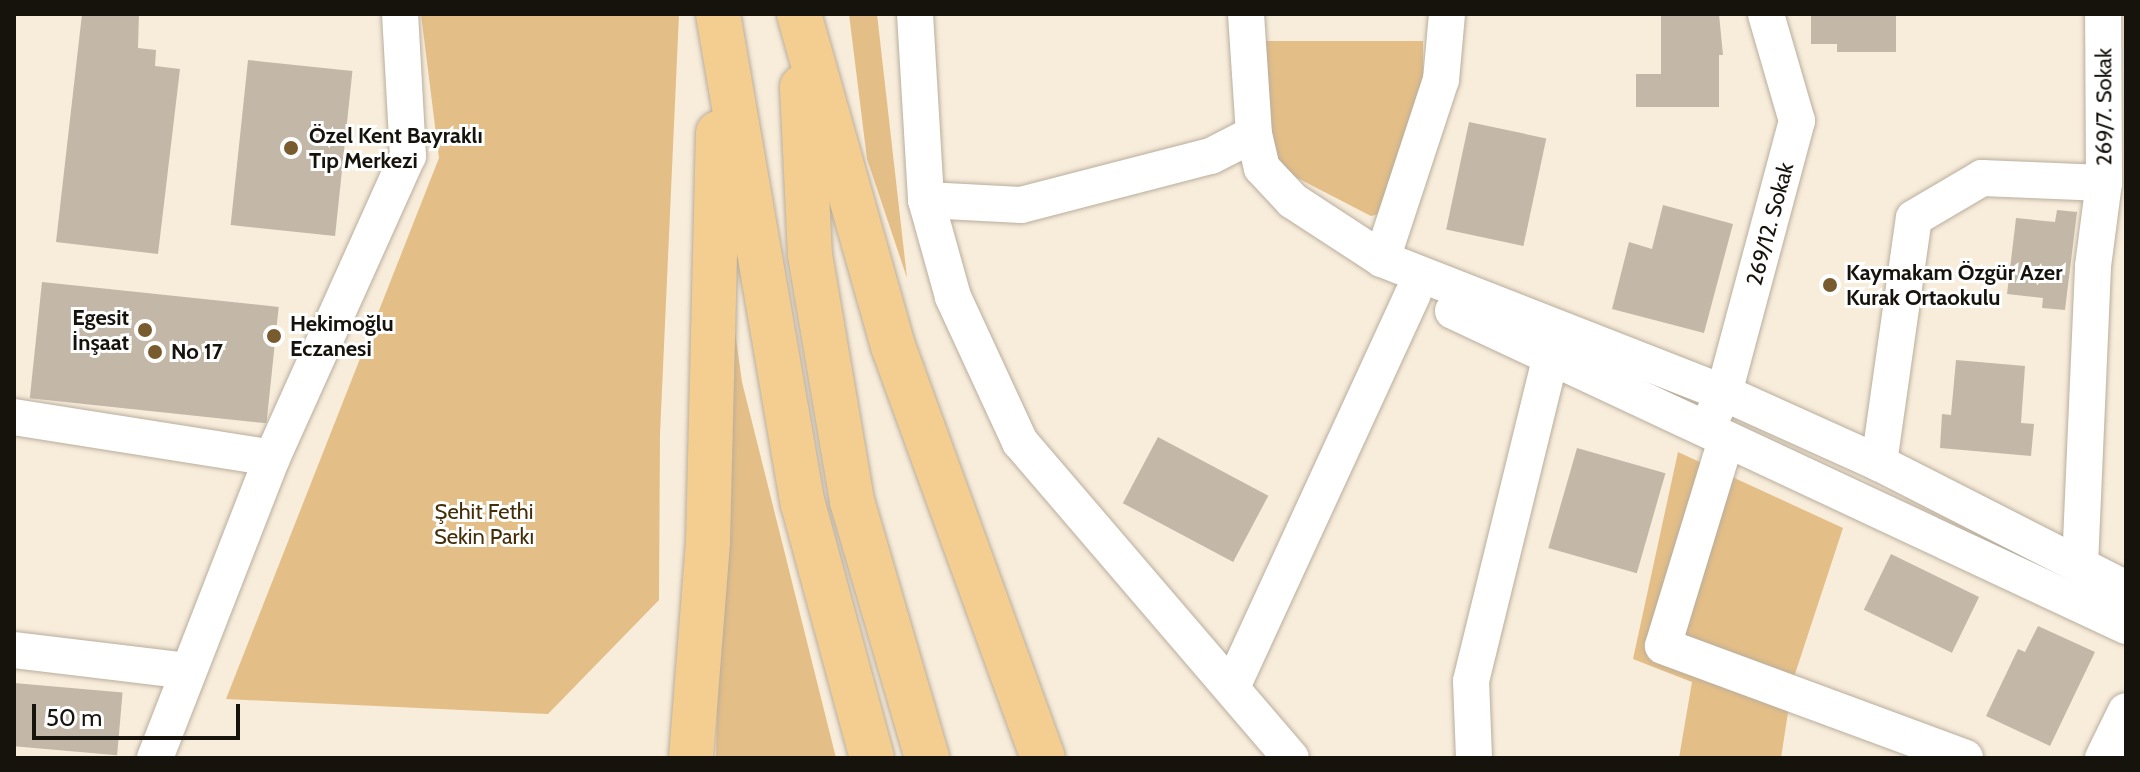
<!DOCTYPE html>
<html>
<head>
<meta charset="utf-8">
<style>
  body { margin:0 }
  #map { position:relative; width:2140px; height:772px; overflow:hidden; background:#f8ecdb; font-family:Cabin,sans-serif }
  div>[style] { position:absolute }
  .green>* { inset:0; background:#e3be87 }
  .building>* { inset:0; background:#c3b8a7; transform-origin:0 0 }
  .roads { filter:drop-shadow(0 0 2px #b9ae9d) drop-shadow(0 0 2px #b9ae9d) }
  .minor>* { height:36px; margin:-18px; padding:0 18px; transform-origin:18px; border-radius:18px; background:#fff }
  .major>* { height:44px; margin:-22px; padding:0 22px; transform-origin:22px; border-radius:22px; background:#f4ce90 }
  .dots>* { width:22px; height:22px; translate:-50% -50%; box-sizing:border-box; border:4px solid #fff; border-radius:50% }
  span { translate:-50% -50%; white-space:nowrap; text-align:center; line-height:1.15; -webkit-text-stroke:6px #fff; paint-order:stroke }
  .street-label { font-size:22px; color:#16120c }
  .poi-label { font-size:22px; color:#16120c; font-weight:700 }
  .left { translate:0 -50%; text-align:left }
  .right { translate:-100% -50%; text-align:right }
  .park-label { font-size:22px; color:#442e07 }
  .frame { position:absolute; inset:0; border:16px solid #16120c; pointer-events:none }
  .scale { position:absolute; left:32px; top:704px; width:208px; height:36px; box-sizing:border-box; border:4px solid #16120c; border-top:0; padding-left:10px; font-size:24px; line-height:28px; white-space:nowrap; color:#16120c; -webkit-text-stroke:6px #fff; paint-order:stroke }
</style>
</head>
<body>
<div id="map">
  <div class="green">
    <i style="clip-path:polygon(421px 14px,679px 14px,660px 434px,659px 600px,548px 714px,226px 699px,439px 158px)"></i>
    <i style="clip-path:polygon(849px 14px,877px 14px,907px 278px,867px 159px)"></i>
    <i style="clip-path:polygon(1263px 41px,1423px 41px,1423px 92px,1388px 212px,1371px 216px,1276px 167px,1268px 133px)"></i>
    <i style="clip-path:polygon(725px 260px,742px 382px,836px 758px,716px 758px)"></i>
    <i style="clip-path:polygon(1678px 452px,1843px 528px,1793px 680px,1781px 758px,1679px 758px,1692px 682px,1633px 659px)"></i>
  </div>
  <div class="building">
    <i style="clip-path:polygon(82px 14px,139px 14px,138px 48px,156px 50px,155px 66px,180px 69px,158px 254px,56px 242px)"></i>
    <i style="clip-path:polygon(1661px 14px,1719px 14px,1723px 55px,1719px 55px,1719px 107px,1636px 107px,1636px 74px,1661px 74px)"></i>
    <i style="clip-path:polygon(1811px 14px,1896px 14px,1896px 52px,1837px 52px,1837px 44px,1811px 44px)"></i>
    <i style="left:248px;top:60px;width:105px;height:166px;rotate:6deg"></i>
    <i style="left:1469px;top:122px;width:79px;height:110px;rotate:12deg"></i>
    <i style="clip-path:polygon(1663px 205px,1733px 224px,1704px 333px,1612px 309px,1629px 242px,1652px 249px)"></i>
    <i style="clip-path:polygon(2057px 210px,2077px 212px,2065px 310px,2042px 308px,2043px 298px,2007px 294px,2016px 218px,2055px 222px)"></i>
    <i style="left:42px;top:282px;width:238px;height:117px;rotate:6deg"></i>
    <i style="clip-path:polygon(1956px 360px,2025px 366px,2021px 423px,2034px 424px,2031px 456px,1940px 448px,1942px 414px,1951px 415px)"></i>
    <i style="left:1158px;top:437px;width:125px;height:75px;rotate:28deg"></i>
    <i style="left:1577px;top:448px;width:92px;height:104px;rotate:16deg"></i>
    <i style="left:1891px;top:554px;width:98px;height:62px;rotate:26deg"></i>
    <i style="clip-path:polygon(2038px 626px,2095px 652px,2050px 746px,1986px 716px,2018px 649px,2025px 652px)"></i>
    <i style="left:14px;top:683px;width:109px;height:63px;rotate:5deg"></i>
  </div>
  <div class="roads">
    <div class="minor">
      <i style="left:915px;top:14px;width:186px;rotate:86.6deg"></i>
      <i style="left:926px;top:200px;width:101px;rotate:74.4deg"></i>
      <i style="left:953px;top:297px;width:160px;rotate:65.2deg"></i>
      <i style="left:1020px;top:442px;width:416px;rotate:49.4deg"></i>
      <i style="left:1246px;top:14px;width:120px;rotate:86.2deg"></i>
      <i style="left:1254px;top:134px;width:35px;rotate:77deg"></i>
      <i style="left:1262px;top:168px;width:45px;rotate:46.8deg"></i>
      <i style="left:1293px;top:201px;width:106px;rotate:33.1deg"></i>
      <i style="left:1382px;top:259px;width:367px;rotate:21.4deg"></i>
      <i style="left:1724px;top:393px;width:170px;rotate:24.3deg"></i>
      <i style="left:1879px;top:463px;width:277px;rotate:27deg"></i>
      <i style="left:926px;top:200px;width:95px;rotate:3deg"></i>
      <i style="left:1021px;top:205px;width:196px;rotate:-14.5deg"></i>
      <i style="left:1211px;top:156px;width:48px;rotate:-27.1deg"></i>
      <i style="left:1382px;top:259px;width:188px;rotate:-71.8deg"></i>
      <i style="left:1441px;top:80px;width:66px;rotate:-84.8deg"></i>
      <i style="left:1453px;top:311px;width:743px;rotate:25.08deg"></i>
      <i style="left:1713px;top:415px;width:25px;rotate:-63deg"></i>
      <i style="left:1724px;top:393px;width:282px;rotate:-75deg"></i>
      <i style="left:1797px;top:121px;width:111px;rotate:-106.2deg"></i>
      <i style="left:14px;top:417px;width:261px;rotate:9deg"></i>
      <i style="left:272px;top:458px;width:331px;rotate:-65.8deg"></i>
      <i style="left:408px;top:156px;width:142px;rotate:-93.2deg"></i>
      <i style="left:1726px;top:440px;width:215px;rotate:107deg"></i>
      <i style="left:1663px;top:646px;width:322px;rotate:20.3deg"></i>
      <i style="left:1879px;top:463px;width:247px;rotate:-81.9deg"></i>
      <i style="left:1914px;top:218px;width:79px;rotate:-30.5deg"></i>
      <i style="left:1982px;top:178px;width:122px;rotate:2.3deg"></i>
      <i style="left:2104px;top:183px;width:169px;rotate:-90.3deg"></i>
      <i style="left:2080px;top:565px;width:299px;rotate:-87.5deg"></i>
      <i style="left:2093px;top:266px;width:84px;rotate:-82.5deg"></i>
      <i style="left:14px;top:650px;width:175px;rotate:6.9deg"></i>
      <i style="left:1233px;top:685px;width:430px;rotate:-65.3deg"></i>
      <i style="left:155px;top:758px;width:322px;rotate:-68.7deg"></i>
      <i style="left:1474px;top:758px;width:77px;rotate:-92.2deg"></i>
      <i style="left:1471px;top:681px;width:336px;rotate:-76.2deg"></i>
      <i style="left:2103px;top:758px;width:52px;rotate:-63.9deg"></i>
    </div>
    <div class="major">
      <i style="left:718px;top:14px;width:497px;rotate:80.2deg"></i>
      <i style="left:803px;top:504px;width:263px;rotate:74.8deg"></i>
      <i style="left:799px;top:14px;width:345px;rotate:74.2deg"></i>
      <i style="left:893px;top:346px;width:438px;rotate:70deg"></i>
      <i style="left:802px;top:87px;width:168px;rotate:87.3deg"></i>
      <i style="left:810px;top:255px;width:250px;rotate:80.3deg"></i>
      <i style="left:852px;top:501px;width:268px;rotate:73.7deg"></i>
      <i style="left:691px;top:758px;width:218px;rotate:-85.5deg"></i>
      <i style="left:708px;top:541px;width:408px;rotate:-88.6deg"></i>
    </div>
  </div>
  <div class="dots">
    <i style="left:291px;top:148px;background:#785b2e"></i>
    <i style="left:1830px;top:285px;background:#785b2e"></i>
    <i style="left:145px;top:330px;background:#785b2e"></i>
    <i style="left:274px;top:336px;background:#785b2e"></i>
    <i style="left:155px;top:352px;background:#785b2e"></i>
  </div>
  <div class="street-label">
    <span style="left:2104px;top:107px;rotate:-90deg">269/7. Sokak</span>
    <span style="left:1770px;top:224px;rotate:-75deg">269/12. Sokak</span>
  </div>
  <div class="poi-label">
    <span class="left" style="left:309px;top:148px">Özel Kent Bayraklı<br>Tıp Merkezi</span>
    <span class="left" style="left:1846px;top:285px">Kaymakam Özgür Azer<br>Kurak Ortaokulu</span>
    <span class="right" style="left:129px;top:330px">Egesit<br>İnşaat</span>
    <span class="left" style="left:290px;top:336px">Hekimoğlu<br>Eczanesi</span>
    <span class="left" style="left:171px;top:352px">No 17</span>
  </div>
  <div class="park-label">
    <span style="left:484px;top:524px">Şehit Fethi<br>Sekin Parkı</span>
  </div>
  <div class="frame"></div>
  <div class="scale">50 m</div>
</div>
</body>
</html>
